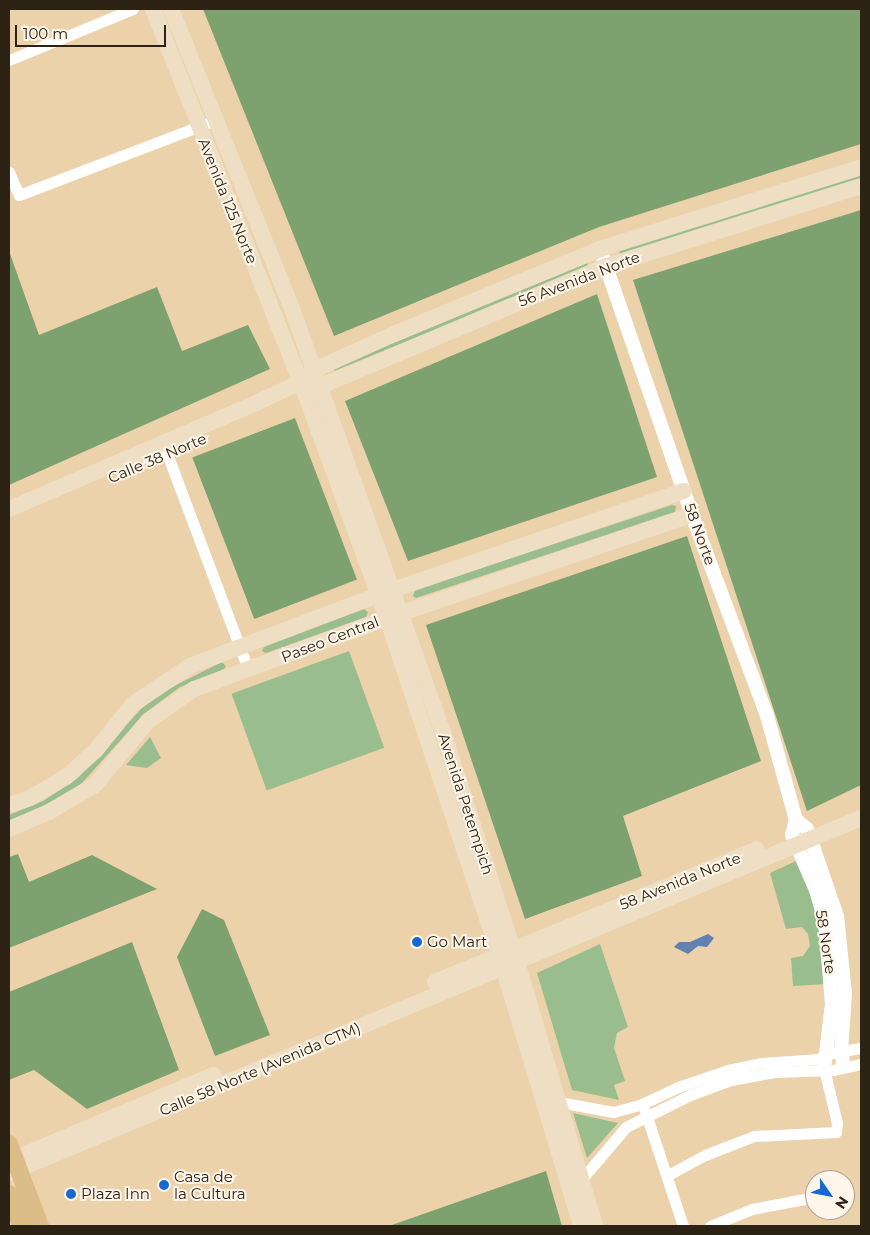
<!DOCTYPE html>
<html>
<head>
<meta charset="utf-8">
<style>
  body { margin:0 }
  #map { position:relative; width:870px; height:1235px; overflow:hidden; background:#ecd2ab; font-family:Montserrat,sans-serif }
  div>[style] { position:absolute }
  .green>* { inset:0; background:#9abd8e; transform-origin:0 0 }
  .forest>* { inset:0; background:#7da270; transform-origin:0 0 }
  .water>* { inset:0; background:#6081b2 }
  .minor>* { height:11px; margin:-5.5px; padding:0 5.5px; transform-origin:5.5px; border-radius:5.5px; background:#fff }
  .tertiary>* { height:14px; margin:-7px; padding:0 7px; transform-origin:7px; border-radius:7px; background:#fff }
  .secondary>* { height:16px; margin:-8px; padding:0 8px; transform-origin:8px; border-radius:8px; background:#eddec4 }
  .primary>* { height:18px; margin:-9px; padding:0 9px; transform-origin:9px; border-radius:9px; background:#dcbd88 }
  .dots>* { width:14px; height:14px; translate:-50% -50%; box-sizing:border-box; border:2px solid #fef6ea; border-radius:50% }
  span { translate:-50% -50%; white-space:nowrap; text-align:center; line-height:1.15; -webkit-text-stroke:4px #fef6ea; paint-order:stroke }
  .street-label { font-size:15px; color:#2c2314 }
  .poi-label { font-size:15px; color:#2c2314 }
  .left { translate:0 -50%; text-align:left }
  .frame { position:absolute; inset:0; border:10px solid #2c2314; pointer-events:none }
  .north { position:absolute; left:805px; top:1170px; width:50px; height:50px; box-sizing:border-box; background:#fef6ea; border:1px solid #aaa294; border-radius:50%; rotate:123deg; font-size:14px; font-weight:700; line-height:20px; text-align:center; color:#2c2314 }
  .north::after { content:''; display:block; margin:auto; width:18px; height:22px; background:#1868d2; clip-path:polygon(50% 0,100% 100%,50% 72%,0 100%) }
  .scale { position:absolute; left:15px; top:25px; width:151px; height:22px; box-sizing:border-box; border:2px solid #2c2314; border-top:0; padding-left:6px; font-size:15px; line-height:18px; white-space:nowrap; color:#2c2314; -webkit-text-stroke:4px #fef6ea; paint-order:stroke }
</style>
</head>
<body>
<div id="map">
  <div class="green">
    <i style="clip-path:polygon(861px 174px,861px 179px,620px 254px,619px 251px)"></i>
    <i style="clip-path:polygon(587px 263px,589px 267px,334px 371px,333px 368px)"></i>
    <i style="clip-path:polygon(672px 505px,676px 506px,675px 512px,416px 598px,413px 596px,415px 590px)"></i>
    <i style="clip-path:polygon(364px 609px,368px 612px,366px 617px,266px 653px,262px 651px,264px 647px)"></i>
    <i style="left:349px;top:651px;width:103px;height:125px;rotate:70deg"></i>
    <i style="clip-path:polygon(222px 662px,226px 666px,224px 669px,180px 687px,145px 713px,82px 783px,62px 798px,9px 821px,9px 815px,43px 801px,78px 778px,141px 709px,160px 693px)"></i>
    <i style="clip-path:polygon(150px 737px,161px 758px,147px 768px,126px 765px)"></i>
    <i style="clip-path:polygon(796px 861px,815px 905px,828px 984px,793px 986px,791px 958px,803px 956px,810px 946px,808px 934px,802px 927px,786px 929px,770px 873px)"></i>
    <i style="clip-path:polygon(600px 944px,628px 1027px,617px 1033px,614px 1048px,625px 1081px,614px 1085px,619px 1100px,572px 1090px,537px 973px)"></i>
    <i style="clip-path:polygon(573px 1113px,618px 1123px,587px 1158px)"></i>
  </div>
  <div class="forest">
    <i style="clip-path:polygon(203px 9px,860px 9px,861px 144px,599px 227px,334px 336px)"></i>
    <i style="clip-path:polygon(861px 210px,861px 785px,807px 811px,633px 280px)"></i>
    <i style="clip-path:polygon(9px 251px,39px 335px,157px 287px,182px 351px,248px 325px,270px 369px,9px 485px)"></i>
    <i style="clip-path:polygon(597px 294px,657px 477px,408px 561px,345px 401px)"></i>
    <i style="left:295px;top:418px;width:173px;height:110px;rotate:69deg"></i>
    <i style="clip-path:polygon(687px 536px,761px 761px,623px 816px,642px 876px,525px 919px,426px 625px)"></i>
    <i style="clip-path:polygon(18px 854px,29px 882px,92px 855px,157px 889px,9px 948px,9px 857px)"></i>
    <i style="clip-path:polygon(202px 909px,224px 920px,270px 1035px,215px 1056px,177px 957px)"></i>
    <i style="clip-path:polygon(132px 942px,179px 1070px,87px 1109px,34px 1070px,9px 1080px,9px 992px)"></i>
    <i style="clip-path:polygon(546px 1171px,562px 1226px,389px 1226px)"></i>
  </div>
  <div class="water">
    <i style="clip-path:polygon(708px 934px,714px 938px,707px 947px,698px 946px,688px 954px,674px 947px,679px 942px,690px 942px)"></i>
  </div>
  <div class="minor">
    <i style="left:9px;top:60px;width:134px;rotate:-22.4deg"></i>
    <i style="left:9px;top:172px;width:25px;rotate:67deg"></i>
    <i style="left:19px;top:195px;width:210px;rotate:-20.9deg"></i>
    <i style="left:163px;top:443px;width:239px;rotate:69.4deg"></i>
    <i style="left:559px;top:1102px;width:55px;rotate:10.5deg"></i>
    <i style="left:613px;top:1112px;width:30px;rotate:-15deg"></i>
    <i style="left:642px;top:1104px;width:40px;rotate:-25deg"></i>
    <i style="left:678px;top:1087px;width:53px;rotate:-18.8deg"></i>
    <i style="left:728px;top:1070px;width:33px;rotate:-12deg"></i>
    <i style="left:760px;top:1063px;width:58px;rotate:-3.9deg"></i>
    <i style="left:818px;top:1059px;width:9px;rotate:-32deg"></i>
    <i style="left:826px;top:1054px;width:36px;rotate:-10deg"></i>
    <i style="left:644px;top:1108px;width:124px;rotate:71.7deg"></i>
    <i style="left:668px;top:1175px;width:42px;rotate:-28.4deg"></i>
    <i style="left:705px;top:1155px;width:53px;rotate:-21.2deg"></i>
    <i style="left:754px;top:1136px;width:82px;rotate:-2.8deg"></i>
    <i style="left:836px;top:1132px;width:9px;rotate:-84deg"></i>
    <i style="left:837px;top:1123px;width:56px;rotate:-103.5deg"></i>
    <i style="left:581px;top:1180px;width:70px;rotate:-49.7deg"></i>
    <i style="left:626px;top:1127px;width:72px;rotate:-26.6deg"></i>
    <i style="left:690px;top:1095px;width:44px;rotate:-20.1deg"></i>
    <i style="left:731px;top:1080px;width:45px;rotate:-10.3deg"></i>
    <i style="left:775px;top:1072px;width:58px;rotate:-2deg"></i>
    <i style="left:833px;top:1070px;width:29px;rotate:-12deg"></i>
    <i style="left:710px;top:1226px;width:45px;rotate:-22deg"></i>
    <i style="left:752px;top:1209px;width:64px;rotate:-10.8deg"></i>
  </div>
  <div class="tertiary">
    <i style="left:600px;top:249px;width:281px;rotate:70.9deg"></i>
    <i style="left:692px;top:515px;width:215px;rotate:69.5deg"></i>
    <i style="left:767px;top:716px;width:108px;rotate:74.4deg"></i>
    <i style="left:796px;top:820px;width:16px;rotate:105deg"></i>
    <i style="left:792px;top:835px;width:60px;rotate:66.4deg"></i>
    <i style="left:816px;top:890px;width:33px;rotate:74deg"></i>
    <i style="left:825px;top:922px;width:82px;rotate:85.1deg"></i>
    <i style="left:832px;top:1004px;width:65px;rotate:97deg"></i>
    <i style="left:796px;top:820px;width:14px;rotate:39deg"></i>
    <i style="left:807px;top:829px;width:92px;rotate:71deg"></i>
    <i style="left:837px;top:916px;width:77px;rotate:84.1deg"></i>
    <i style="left:845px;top:993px;width:59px;rotate:93.9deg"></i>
    <i style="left:841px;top:1052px;width:14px;rotate:78deg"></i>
  </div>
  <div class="secondary">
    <i style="left:153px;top:9px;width:401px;rotate:68.4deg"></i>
    <i style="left:301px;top:382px;width:251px;rotate:70deg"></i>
    <i style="left:387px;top:618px;width:368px;rotate:71.6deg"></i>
    <i style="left:503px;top:967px;width:270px;rotate:73.2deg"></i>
    <i style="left:171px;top:9px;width:317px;rotate:68deg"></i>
    <i style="left:290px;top:303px;width:462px;rotate:70.4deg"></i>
    <i style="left:445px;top:738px;width:235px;rotate:72.2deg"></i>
    <i style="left:517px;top:962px;width:275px;rotate:73.5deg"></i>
    <i style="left:309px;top:391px;width:323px;rotate:-22.8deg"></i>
    <i style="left:607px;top:266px;width:266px;rotate:-17.5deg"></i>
    <i style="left:9px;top:509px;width:269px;rotate:-23.2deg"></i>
    <i style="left:256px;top:403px;width:50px;rotate:-25deg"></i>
    <i style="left:301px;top:382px;width:16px;rotate:-45deg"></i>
    <i style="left:312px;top:371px;width:90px;rotate:-24.3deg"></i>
    <i style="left:394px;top:334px;width:223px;rotate:-22.4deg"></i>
    <i style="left:600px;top:249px;width:274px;rotate:-17.4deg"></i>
    <i style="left:9px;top:805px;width:22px;rotate:-18deg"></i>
    <i style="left:30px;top:798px;width:42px;rotate:-30.3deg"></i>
    <i style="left:66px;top:777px;width:40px;rotate:-42deg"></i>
    <i style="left:96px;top:750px;width:59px;rotate:-51.2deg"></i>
    <i style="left:133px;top:704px;width:69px;rotate:-33.7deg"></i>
    <i style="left:190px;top:666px;width:201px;rotate:-20.7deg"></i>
    <i style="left:378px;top:595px;width:323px;rotate:-18.8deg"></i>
    <i style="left:9px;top:829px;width:43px;rotate:-23deg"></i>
    <i style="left:49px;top:812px;width:53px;rotate:-30.4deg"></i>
    <i style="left:95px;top:785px;width:83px;rotate:-50.4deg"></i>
    <i style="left:148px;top:721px;width:56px;rotate:-34.8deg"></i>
    <i style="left:194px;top:689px;width:206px;rotate:-20.2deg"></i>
    <i style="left:387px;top:618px;width:322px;rotate:-18.7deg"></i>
    <i style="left:435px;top:982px;width:348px;rotate:-22.4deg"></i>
    <i style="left:9px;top:1161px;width:222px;rotate:-22.8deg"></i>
    <i style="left:9px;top:1173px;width:923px;rotate:-22.62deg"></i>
  </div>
  <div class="primary">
    <i style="left:9px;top:1144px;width:88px;rotate:69.3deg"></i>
    <i style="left:9px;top:1194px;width:35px;rotate:68deg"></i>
  </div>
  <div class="dots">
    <i style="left:417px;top:942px;background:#1868d2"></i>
    <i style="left:164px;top:1185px;background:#1868d2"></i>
    <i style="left:71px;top:1194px;background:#1868d2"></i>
  </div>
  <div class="street-label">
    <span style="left:228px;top:201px;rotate:68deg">Avenida 125 Norte</span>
    <span style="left:579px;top:279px;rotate:-21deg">56 Avenida Norte</span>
    <span style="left:157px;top:458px;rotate:-23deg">Calle 38 Norte</span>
    <span style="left:700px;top:534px;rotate:70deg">58 Norte</span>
    <span style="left:330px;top:639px;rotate:-21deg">Paseo Central</span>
    <span style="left:466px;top:804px;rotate:72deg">Avenida Petempich</span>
    <span style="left:680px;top:881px;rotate:-22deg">58 Avenida Norte</span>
    <span style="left:826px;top:942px;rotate:81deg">58 Norte</span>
    <span style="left:260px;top:1069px;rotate:-23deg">Calle 58 Norte (Avenida CTM)</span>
  </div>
  <div class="poi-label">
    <span class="left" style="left:427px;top:942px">Go Mart</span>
    <span class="left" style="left:174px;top:1185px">Casa de<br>la Cultura</span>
    <span class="left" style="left:81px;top:1194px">Plaza Inn</span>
  </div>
  <div class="frame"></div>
  <div class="north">N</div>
  <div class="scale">100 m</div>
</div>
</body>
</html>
